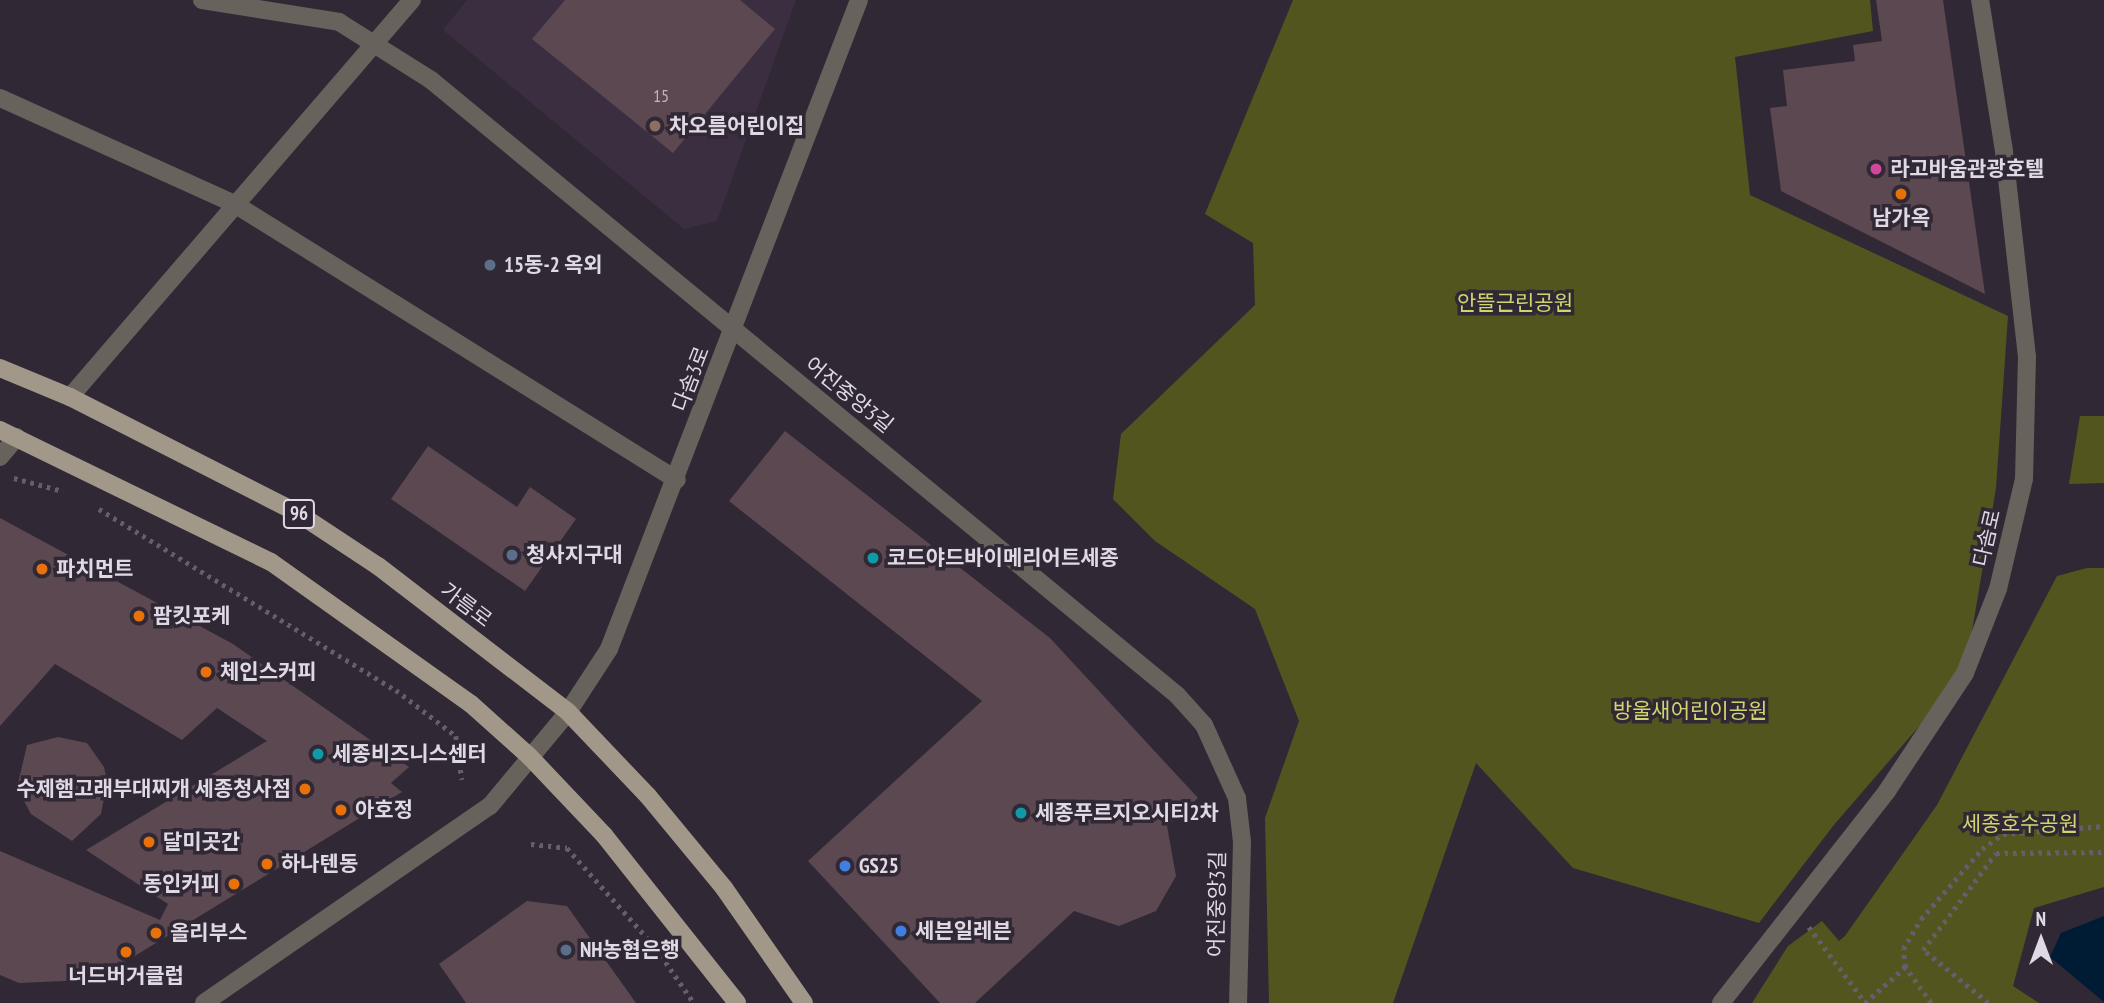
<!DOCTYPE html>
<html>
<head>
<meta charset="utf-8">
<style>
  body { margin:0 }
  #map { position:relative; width:2104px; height:1003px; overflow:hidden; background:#312835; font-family:"PT Sans Narrow","Noto Sans KR",sans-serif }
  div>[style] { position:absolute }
  .built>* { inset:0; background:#3b2e41 }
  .green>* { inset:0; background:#53551f }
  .water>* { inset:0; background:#001b34 }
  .building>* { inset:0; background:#5b4850 }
  .path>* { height:4.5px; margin-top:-2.25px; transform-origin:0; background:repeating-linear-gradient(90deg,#665e6a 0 3.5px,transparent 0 8.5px) }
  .minor>* { height:18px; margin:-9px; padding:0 9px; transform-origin:9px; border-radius:9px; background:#67625b }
  .major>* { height:18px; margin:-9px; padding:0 9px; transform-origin:9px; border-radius:9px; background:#a2988a }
  .dots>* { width:19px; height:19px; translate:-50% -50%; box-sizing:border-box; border:4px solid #312835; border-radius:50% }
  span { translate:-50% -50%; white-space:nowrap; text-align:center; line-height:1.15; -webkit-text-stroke:7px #312835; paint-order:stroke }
  .number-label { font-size:18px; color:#beb5be }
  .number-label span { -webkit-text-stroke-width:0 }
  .shield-label span { padding:2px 5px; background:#312835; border:2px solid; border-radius:5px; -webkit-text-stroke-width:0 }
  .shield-label { font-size:19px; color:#dfd9e3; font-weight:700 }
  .poi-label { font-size:21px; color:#dfd9e3; font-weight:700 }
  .left { translate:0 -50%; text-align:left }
  .right { translate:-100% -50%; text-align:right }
  .park-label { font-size:21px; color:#d0d56d }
  .street-label { font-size:21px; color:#dfd9e3 }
  .north { position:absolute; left:2006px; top:905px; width:70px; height:70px; -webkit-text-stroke:5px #312835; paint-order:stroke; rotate:0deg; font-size:19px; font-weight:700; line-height:28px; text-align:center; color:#dfd9e3 }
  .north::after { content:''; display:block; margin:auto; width:24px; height:32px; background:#dfd9e3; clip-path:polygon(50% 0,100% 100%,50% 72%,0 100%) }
</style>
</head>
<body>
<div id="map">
  <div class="built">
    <i style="clip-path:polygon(467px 0,796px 0,717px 221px,684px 229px,443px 30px)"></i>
  </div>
  <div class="green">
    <i style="clip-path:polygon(1293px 0,1870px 0,1873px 31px,1735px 57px,1750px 195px,2008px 316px,1996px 488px,1965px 673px,1833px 826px,1759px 923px,1573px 868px,1476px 763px,1393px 1003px,1269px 1003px,1265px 818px,1299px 721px,1255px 609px,1155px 541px,1113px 499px,1121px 434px,1255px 305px,1253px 243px,1205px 214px)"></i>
    <i style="clip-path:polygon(2080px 416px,2104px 416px,2104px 483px,2069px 484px)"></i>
    <i style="clip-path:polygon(2087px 568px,2104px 568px,2104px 887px,2034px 908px,2013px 986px,2039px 1003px,1752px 1003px,1788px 946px,1822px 921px,1839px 941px,1845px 936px,1937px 805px,2057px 576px)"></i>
  </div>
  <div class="water">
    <i style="clip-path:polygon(2104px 916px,2104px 1002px,2050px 957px,2061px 933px)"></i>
  </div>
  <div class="building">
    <i style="clip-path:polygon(565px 0,740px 0,775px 29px,673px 153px,532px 39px)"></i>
    <i style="clip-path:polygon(1876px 0,1943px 0,1985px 294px,1781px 191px,1770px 108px,1787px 106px,1783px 70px,1855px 61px,1853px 45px,1882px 41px)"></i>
    <i style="clip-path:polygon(785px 431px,1050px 638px,1198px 798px,1167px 826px,1176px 876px,1156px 911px,1119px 926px,1074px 911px,975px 1003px,940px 1003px,808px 861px,982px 701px,729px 501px)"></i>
    <i style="clip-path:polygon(428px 446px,517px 507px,530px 487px,576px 519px,525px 591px,391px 499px)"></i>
    <i style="clip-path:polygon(0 518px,233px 644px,409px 767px,391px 783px,402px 792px,112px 970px,87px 980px,19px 983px,0 975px,0 851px,160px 920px,168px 904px,86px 850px,267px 741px,217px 708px,182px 740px,55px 664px,0 726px)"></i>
    <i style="clip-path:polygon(58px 737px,87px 743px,104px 767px,107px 781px,101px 814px,72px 841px,31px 814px,17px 788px,27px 745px)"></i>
    <i style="clip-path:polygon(527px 901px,567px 906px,636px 1003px,466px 1003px,439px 964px)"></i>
  </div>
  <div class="path">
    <i style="left:14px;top:478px;width:51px;rotate:14.9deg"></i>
    <i style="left:99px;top:509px;width:348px;rotate:31.4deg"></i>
    <i style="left:396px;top:690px;width:76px;rotate:37.5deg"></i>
    <i style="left:456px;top:736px;width:44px;rotate:82.2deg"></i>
    <i style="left:531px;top:844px;width:36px;rotate:6deg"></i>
    <i style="left:567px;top:848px;width:134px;rotate:48.3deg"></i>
    <i style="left:656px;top:948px;width:67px;rotate:55.4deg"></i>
    <i style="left:1809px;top:927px;width:94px;rotate:53.3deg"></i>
    <i style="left:1865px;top:1003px;width:54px;rotate:-42deg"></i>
    <i style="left:1931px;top:1003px;width:44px;rotate:-125.8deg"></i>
    <i style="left:1905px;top:967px;width:18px;rotate:-96deg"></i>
    <i style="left:1903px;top:949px;width:35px;rotate:-59deg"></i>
    <i style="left:1921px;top:919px;width:93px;rotate:-48.9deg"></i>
    <i style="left:1982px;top:849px;width:26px;rotate:-36deg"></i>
    <i style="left:2003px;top:834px;width:101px;rotate:-4.5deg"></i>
    <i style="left:1988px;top:1003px;width:84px;rotate:-140.8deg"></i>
    <i style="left:1923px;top:950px;width:121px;rotate:-53deg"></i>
    <i style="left:1996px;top:853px;width:108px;rotate:-0.5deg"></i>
  </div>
  <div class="minor">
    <i style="left:202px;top:0;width:139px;rotate:9.1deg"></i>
    <i style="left:339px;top:22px;width:109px;rotate:32.2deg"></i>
    <i style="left:431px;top:80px;width:967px;rotate:39.5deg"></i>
    <i style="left:1177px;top:695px;width:40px;rotate:48deg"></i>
    <i style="left:1204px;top:725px;width:80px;rotate:65.7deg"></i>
    <i style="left:1237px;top:798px;width:44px;rotate:83.5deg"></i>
    <i style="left:1242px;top:842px;width:161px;rotate:91.4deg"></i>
    <i style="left:0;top:98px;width:256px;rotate:24.3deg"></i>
    <i style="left:233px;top:203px;width:523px;rotate:31.96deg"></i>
    <i style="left:70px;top:397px;width:524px;rotate:-49.26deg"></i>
    <i style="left:0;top:457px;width:26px;rotate:-50deg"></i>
    <i style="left:204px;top:1003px;width:347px;rotate:-34.6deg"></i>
    <i style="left:490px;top:806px;width:122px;rotate:-50.3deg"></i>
    <i style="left:568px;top:712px;width:75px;rotate:-56.9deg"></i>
    <i style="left:609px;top:649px;width:695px;rotate:-68.93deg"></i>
    <i style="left:1721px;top:1003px;width:269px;rotate:-51.9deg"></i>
    <i style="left:1887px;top:791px;width:141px;rotate:-56.5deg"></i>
    <i style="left:1965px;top:673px;width:90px;rotate:-68.6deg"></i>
    <i style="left:1998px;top:589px;width:113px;rotate:-76.7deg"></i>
    <i style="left:2024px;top:479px;width:122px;rotate:-88.6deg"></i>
    <i style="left:2027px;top:357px;width:207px;rotate:-96.4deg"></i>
    <i style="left:2004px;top:151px;width:153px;rotate:-99deg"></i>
  </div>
  <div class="major">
    <i style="left:0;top:368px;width:76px;rotate:22.5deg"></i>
    <i style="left:70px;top:397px;width:254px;rotate:27deg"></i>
    <i style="left:296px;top:512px;width:98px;rotate:33.4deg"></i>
    <i style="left:378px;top:566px;width:240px;rotate:37.5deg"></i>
    <i style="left:568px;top:712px;width:116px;rotate:46.4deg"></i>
    <i style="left:648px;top:796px;width:119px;rotate:50.4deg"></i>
    <i style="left:724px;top:888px;width:140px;rotate:55.2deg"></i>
    <i style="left:0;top:430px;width:301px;rotate:26deg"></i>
    <i style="left:271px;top:562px;width:245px;rotate:35.4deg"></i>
    <i style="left:471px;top:704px;width:79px;rotate:41.9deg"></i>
    <i style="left:530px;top:757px;width:108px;rotate:46.5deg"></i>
    <i style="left:604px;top:835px;width:214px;rotate:51.6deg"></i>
  </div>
  <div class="dots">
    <i style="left:655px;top:126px;background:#8d6e63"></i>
    <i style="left:1876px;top:169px;background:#d1479c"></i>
    <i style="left:1901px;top:194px;background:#e8710a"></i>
    <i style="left:490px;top:265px;background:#5c6f8a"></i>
    <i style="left:512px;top:555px;background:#5c6f8a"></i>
    <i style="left:873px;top:558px;background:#0f9aa8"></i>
    <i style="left:42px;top:569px;background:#e8710a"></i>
    <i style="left:139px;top:616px;background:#e8710a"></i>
    <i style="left:206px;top:672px;background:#e8710a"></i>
    <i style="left:318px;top:754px;background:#0f9aa8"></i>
    <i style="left:305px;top:789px;background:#e8710a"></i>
    <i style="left:341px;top:810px;background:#e8710a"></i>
    <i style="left:1021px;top:813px;background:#0f9aa8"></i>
    <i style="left:149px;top:842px;background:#e8710a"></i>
    <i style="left:267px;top:864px;background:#e8710a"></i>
    <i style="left:845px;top:866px;background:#3f7fe0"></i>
    <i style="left:234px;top:884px;background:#e8710a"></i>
    <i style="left:901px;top:931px;background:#3f7fe0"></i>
    <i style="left:156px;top:933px;background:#e8710a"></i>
    <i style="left:566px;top:950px;background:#5c6f8a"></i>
    <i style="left:126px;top:952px;background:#e8710a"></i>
  </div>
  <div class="number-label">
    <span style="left:661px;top:96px">15</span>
  </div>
  <div class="shield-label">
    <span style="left:299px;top:514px">96</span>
  </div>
  <div class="poi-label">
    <span class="left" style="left:669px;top:126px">차오름어린이집</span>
    <span class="left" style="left:1890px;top:169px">라고바움관광호텔</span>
    <span style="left:1901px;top:218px">남가옥</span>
    <span class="left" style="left:504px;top:265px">15동-2 옥외</span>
    <span class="left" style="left:526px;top:555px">청사지구대</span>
    <span class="left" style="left:887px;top:558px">코드야드바이메리어트세종</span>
    <span class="left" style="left:56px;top:569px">파치먼트</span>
    <span class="left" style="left:153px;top:616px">팜킷포케</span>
    <span class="left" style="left:220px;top:672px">체인스커피</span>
    <span class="left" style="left:332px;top:754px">세종비즈니스센터</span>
    <span class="right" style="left:291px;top:789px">수제햄고래부대찌개 세종청사점</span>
    <span class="left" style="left:355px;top:810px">아호정</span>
    <span class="left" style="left:1035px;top:813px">세종푸르지오시티2차</span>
    <span class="left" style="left:163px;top:842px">달미곳간</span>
    <span class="left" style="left:281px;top:864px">하나텐동</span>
    <span class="left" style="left:859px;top:866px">GS25</span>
    <span class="right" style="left:220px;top:884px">동인커피</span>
    <span class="left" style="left:915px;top:931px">세븐일레븐</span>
    <span class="left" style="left:170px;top:933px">올리부스</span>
    <span class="left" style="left:580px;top:950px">NH농협은행</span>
    <span style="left:126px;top:976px">너드버거클럽</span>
  </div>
  <div class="park-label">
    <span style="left:1515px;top:303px">안뜰근린공원</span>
    <span style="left:1690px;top:711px">방울새어린이공원</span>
    <span style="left:2020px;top:824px">세종호수공원</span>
  </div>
  <div class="street-label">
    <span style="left:691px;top:379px;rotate:-69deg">다솜3로</span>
    <span style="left:849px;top:395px;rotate:39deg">어진중앙3길</span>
    <span style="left:1987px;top:538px;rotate:-77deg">다솜로</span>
    <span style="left:466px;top:605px;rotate:37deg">가름로</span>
    <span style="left:1217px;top:904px;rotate:-89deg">어진중앙3길</span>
  </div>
  <div class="north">N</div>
</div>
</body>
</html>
